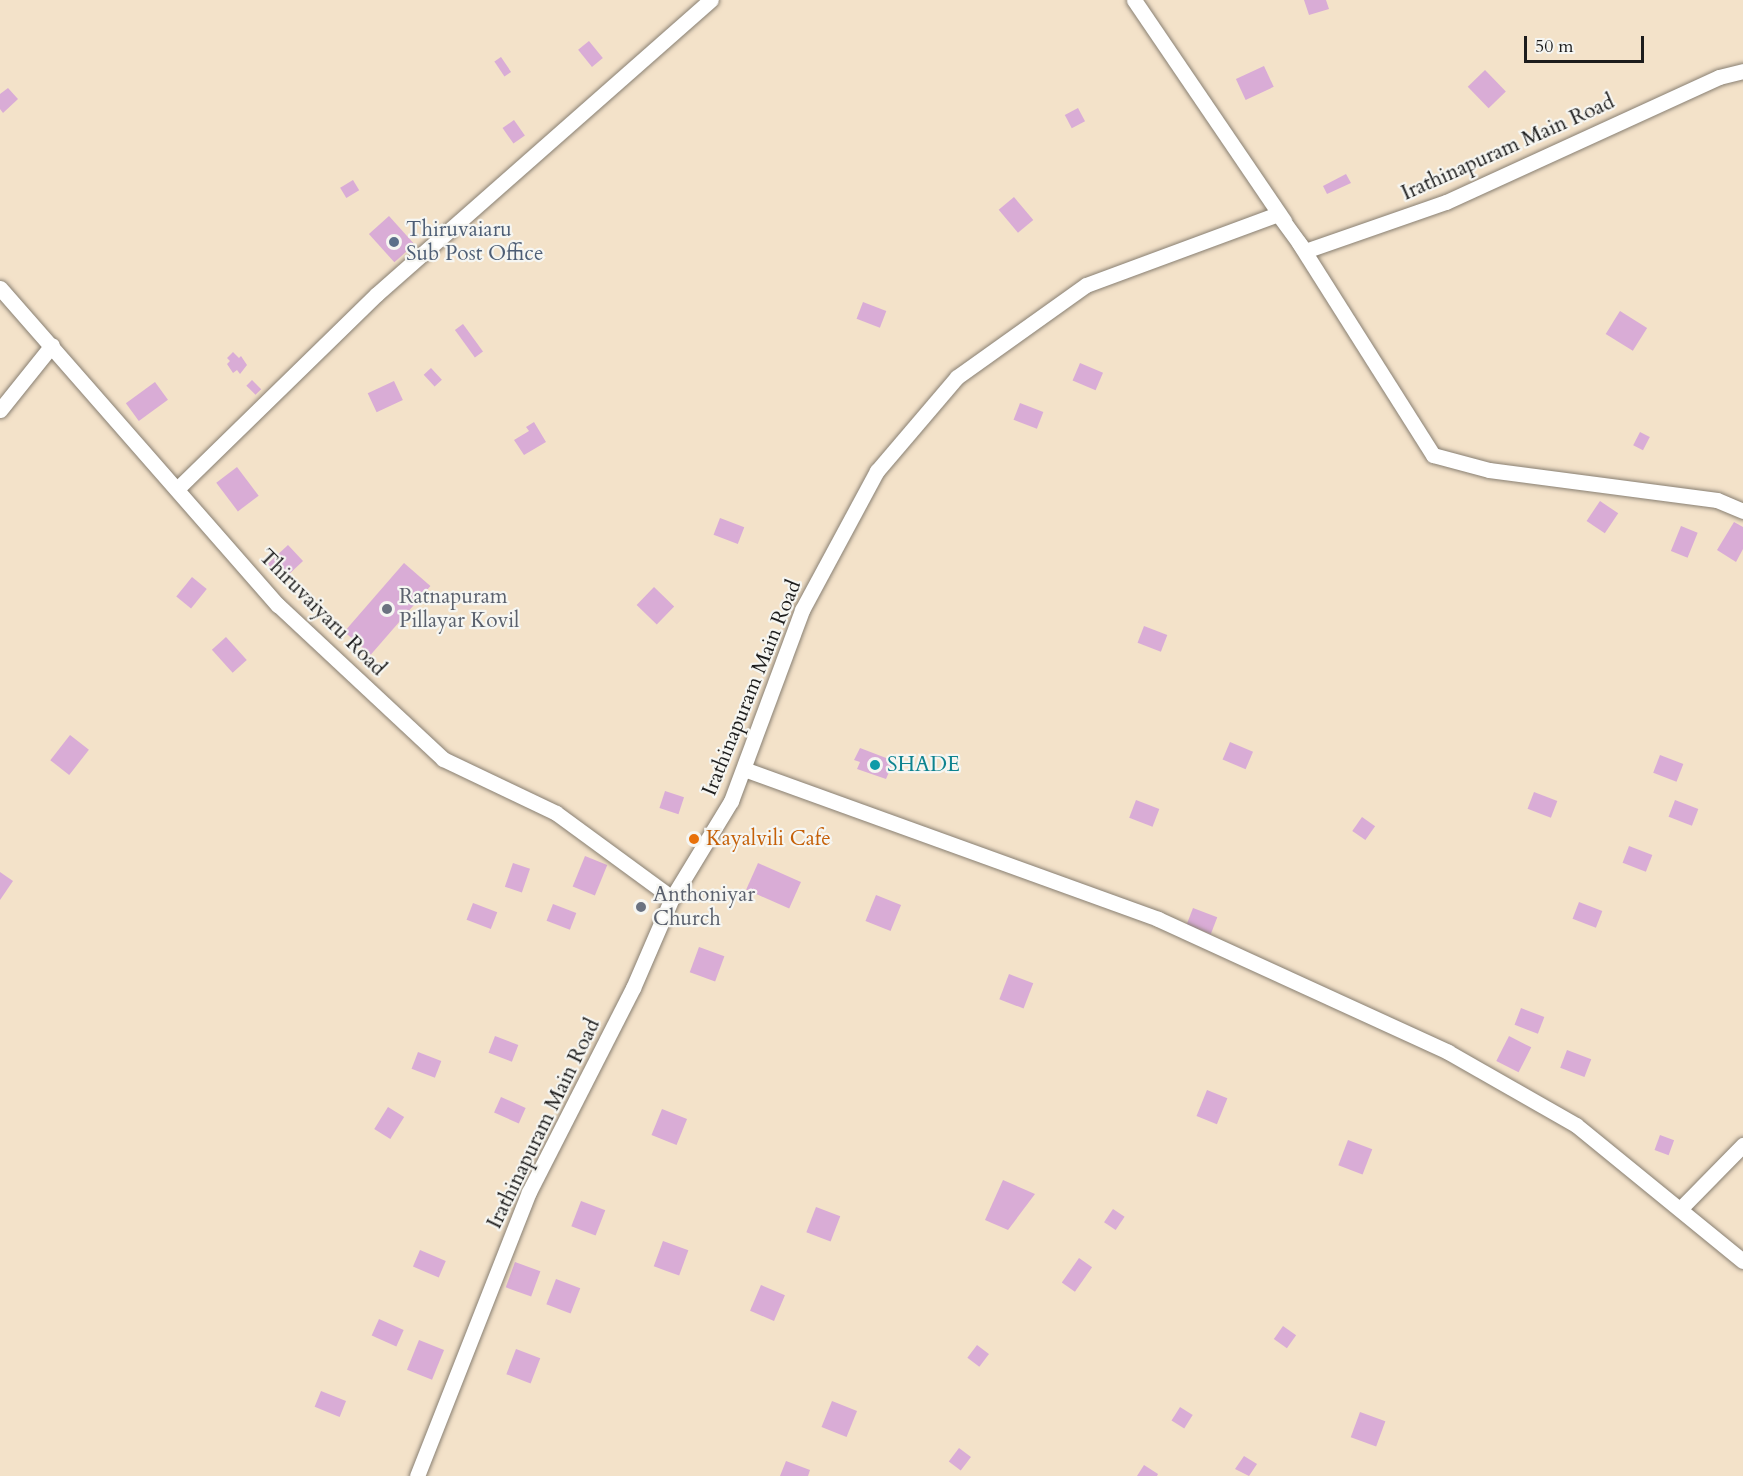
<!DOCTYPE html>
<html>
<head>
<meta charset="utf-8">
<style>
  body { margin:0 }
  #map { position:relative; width:1743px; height:1476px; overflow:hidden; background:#f3e2c9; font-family:Cardo,serif }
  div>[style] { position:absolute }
  .building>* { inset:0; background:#d9acd6; transform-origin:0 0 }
  .roads { filter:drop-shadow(0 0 2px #887f72) drop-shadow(0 0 2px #887f72) }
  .minor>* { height:15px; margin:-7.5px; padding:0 7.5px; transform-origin:7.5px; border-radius:7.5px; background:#fff }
  .dots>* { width:16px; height:16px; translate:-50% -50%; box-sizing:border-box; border:3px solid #f6f6f2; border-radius:50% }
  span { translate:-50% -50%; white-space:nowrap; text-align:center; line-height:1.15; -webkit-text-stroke:4.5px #f6f6f2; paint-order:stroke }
  .street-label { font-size:21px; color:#1c1c1c }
  .service-label { font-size:21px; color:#4e5e75 }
  .left { translate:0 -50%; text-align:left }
  .worship-label { font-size:21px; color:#5b616d }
  .culture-label { font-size:21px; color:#0d838f }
  .food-label { font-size:21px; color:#c56008 }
  .scale { position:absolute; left:1524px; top:36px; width:120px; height:27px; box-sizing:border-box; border:3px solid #1c1c1c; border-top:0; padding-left:8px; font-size:18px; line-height:21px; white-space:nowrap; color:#1c1c1c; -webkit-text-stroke:4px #f6f6f2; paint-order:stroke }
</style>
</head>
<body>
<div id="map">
  <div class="building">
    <i style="clip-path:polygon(1304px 0,1326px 0,1329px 9px,1309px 15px)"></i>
    <i style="left:589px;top:41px;width:22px;height:14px;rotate:51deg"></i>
    <i style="left:501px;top:57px;width:18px;height:8px;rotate:56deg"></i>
    <i style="left:1264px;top:66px;width:23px;height:31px;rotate:65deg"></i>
    <i style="left:1485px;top:70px;width:30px;height:24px;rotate:46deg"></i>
    <i style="clip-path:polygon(8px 88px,18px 99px,3px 113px,0 109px,0 94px)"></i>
    <i style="left:1078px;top:108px;width:15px;height:15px;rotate:62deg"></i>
    <i style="left:514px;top:120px;width:19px;height:14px;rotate:55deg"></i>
    <i style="clip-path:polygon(1346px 174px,1351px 183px,1327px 194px,1323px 186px)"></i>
    <i style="left:353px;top:180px;width:12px;height:15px;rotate:59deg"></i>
    <i style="left:1014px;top:197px;width:30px;height:20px;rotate:50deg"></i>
    <i style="left:389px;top:216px;width:38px;height:27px;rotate:48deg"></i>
    <i style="left:863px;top:302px;width:25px;height:18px;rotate:21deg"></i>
    <i style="left:1620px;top:311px;width:32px;height:27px;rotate:32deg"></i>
    <i style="left:463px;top:324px;width:34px;height:10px;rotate:54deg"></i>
    <i style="clip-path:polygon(233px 352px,239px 358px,241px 356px,247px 365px,240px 374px,237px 370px,233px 373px,227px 364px,230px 361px,227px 358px)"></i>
    <i style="left:1080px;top:363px;width:25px;height:19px;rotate:23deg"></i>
    <i style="left:431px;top:368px;width:16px;height:10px;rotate:47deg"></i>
    <i style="left:252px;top:380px;width:13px;height:8px;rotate:45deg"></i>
    <i style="left:394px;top:381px;width:21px;height:29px;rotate:65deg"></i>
    <i style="left:155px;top:382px;width:22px;height:36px;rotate:54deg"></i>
    <i style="left:1020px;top:403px;width:25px;height:18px;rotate:21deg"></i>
    <i style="clip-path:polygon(534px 422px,546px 442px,524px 455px,514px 440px,529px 431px,526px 427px)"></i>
    <i style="left:1640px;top:432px;width:11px;height:15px;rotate:27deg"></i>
    <i style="left:237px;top:467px;width:36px;height:26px;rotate:53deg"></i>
    <i style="left:1600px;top:501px;width:22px;height:24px;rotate:34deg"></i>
    <i style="left:720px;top:518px;width:26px;height:18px;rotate:21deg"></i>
    <i style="clip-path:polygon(1734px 522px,1743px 527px,1743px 549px,1736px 562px,1717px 550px)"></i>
    <i style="left:1681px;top:526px;width:18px;height:27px;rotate:22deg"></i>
    <i style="left:288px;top:545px;width:22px;height:28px;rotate:47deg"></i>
    <i style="left:404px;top:563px;width:35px;height:91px;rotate:41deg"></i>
    <i style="left:192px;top:577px;width:19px;height:25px;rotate:39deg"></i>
    <i style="left:654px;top:587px;width:28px;height:25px;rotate:44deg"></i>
    <i style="left:1144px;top:626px;width:25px;height:18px;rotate:21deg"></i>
    <i style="left:226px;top:637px;width:31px;height:19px;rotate:48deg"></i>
    <i style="left:70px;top:735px;width:24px;height:32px;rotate:38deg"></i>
    <i style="left:1230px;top:742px;width:25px;height:19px;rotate:23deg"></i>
    <i style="clip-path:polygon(860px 748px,894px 761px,886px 779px,857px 769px,860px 762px,854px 760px)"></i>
    <i style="left:1660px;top:755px;width:25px;height:19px;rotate:21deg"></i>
    <i style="left:665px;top:791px;width:20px;height:18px;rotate:18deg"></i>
    <i style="left:1534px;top:792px;width:25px;height:18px;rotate:21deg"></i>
    <i style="left:1136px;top:800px;width:25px;height:19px;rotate:21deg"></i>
    <i style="left:1675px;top:800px;width:25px;height:18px;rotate:21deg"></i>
    <i style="left:1362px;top:817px;width:16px;height:17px;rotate:35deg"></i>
    <i style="left:1629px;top:846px;width:25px;height:18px;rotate:21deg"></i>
    <i style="left:585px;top:856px;width:24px;height:33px;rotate:22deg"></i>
    <i style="left:513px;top:863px;width:18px;height:25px;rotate:19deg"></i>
    <i style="left:758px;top:863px;width:47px;height:29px;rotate:24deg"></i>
    <i style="clip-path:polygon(0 872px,13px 881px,0 900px)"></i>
    <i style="left:876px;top:895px;width:27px;height:28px;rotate:22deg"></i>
    <i style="left:1579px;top:902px;width:25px;height:18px;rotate:21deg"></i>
    <i style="left:473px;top:903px;width:26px;height:18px;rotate:21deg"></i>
    <i style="left:553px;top:904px;width:25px;height:18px;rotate:21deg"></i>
    <i style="left:1193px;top:908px;width:26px;height:18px;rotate:21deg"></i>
    <i style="left:699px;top:947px;width:27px;height:27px;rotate:20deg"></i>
    <i style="left:1009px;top:974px;width:26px;height:27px;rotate:21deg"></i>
    <i style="left:1521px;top:1008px;width:25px;height:18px;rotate:21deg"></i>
    <i style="left:495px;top:1036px;width:25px;height:18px;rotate:21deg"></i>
    <i style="left:1509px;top:1036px;width:25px;height:28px;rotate:27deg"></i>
    <i style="left:1567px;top:1050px;width:26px;height:19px;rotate:21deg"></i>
    <i style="left:418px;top:1052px;width:25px;height:18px;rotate:21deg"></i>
    <i style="left:1207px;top:1090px;width:22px;height:28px;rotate:22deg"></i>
    <i style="left:501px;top:1097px;width:27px;height:17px;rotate:24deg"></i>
    <i style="left:388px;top:1107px;width:19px;height:26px;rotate:32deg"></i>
    <i style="left:662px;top:1109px;width:27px;height:28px;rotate:22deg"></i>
    <i style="left:1660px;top:1135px;width:15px;height:16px;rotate:20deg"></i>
    <i style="left:1348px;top:1140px;width:26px;height:27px;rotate:21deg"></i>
    <i style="clip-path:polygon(1003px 1180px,1035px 1194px,1008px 1230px,985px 1220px)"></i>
    <i style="left:581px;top:1201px;width:26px;height:27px;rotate:21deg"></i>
    <i style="left:816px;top:1207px;width:26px;height:27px;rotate:21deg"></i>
    <i style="left:1113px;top:1209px;width:14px;height:16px;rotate:34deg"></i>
    <i style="left:663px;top:1241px;width:27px;height:27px;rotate:20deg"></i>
    <i style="left:420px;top:1250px;width:28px;height:18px;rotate:23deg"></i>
    <i style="left:1079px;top:1258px;width:16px;height:30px;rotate:35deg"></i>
    <i style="left:515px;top:1262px;width:27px;height:27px;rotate:20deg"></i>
    <i style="left:556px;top:1279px;width:26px;height:27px;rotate:21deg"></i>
    <i style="left:761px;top:1285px;width:26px;height:28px;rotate:23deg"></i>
    <i style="left:379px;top:1319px;width:27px;height:18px;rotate:24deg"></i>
    <i style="left:1283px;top:1326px;width:16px;height:16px;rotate:35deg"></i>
    <i style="left:419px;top:1340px;width:27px;height:32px;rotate:22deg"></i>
    <i style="left:977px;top:1345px;width:15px;height:16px;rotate:37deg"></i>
    <i style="left:516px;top:1349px;width:26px;height:27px;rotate:21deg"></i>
    <i style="left:321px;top:1391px;width:27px;height:17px;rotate:22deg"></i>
    <i style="left:832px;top:1401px;width:27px;height:28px;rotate:22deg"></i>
    <i style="left:1180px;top:1407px;width:15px;height:16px;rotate:32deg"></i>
    <i style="left:1360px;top:1412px;width:27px;height:27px;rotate:20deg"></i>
    <i style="left:959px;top:1448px;width:15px;height:17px;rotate:37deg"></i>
    <i style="clip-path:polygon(1244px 1456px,1257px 1464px,1249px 1476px,1235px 1469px)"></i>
    <i style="clip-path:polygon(786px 1461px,810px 1470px,808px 1476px,780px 1476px)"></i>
    <i style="clip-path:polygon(1144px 1465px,1158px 1474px,1157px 1476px,1137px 1476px)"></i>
  </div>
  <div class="roads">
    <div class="minor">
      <i style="left:1134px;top:0;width:267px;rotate:55.8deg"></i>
      <i style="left:1299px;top:243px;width:251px;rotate:57.7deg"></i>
      <i style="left:1433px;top:455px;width:58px;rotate:15deg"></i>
      <i style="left:1489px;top:470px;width:230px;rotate:7.5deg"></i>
      <i style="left:1717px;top:500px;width:28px;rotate:23deg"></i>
      <i style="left:0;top:288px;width:422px;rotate:48.8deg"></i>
      <i style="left:278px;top:605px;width:226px;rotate:43deg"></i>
      <i style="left:443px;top:759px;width:125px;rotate:25.5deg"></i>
      <i style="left:556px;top:813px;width:144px;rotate:36.2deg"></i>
      <i style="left:0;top:410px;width:83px;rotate:-51.3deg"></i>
      <i style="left:177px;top:489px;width:279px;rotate:-44.3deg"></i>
      <i style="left:377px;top:294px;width:445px;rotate:-41.4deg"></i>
      <i style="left:744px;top:769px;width:440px;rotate:19.9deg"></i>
      <i style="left:1158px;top:919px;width:319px;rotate:24.6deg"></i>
      <i style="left:1448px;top:1052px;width:147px;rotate:29.7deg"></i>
      <i style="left:1576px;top:1125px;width:215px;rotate:39.2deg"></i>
      <i style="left:1680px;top:1209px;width:90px;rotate:-45.5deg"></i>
      <i style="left:417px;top:1476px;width:305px;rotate:-68.5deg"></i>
      <i style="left:529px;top:1192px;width:229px;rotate:-63deg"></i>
      <i style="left:633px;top:988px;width:98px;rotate:-66.6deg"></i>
      <i style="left:672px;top:898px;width:114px;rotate:-58.7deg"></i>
      <i style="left:731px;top:801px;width:204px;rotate:-69.6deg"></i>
      <i style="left:802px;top:610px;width:158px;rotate:-61.7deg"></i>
      <i style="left:877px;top:471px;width:123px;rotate:-49.6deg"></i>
      <i style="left:957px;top:377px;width:158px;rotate:-35.5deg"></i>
      <i style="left:1086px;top:285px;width:205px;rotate:-20.3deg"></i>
      <i style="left:1278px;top:214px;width:46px;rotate:53.9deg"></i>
      <i style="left:1305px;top:251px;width:149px;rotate:-19.2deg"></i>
      <i style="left:1446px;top:202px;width:300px;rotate:-24.6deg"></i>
      <i style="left:1719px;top:77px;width:25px;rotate:-14deg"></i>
    </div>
  </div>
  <div class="dots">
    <i style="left:394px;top:242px;background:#5c6f8a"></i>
    <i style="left:387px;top:609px;background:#6b7280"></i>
    <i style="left:875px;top:765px;background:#0f9aa8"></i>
    <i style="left:694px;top:839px;background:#e8710a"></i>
    <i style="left:641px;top:907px;background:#6b7280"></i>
  </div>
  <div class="street-label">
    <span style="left:1508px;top:148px;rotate:-24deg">Irathinapuram Main Road</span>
    <span style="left:322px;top:613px;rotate:45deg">Thiruvaiyaru Road</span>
    <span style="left:752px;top:688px;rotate:-68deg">Irathinapuram Main Road</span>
    <span style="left:544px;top:1124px;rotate:-64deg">Irathinapuram Main Road</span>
  </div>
  <div class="service-label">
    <span class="left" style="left:406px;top:242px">Thiruvaiaru<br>Sub Post Office</span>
  </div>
  <div class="worship-label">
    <span class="left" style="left:399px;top:609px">Ratnapuram<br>Pillayar Kovil</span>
    <span class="left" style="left:653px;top:907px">Anthoniyar<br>Church</span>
  </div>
  <div class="culture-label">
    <span class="left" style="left:887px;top:765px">SHADE</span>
  </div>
  <div class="food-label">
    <span class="left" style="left:706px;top:839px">Kayalvili Cafe</span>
  </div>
  <div class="scale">50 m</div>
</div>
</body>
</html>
